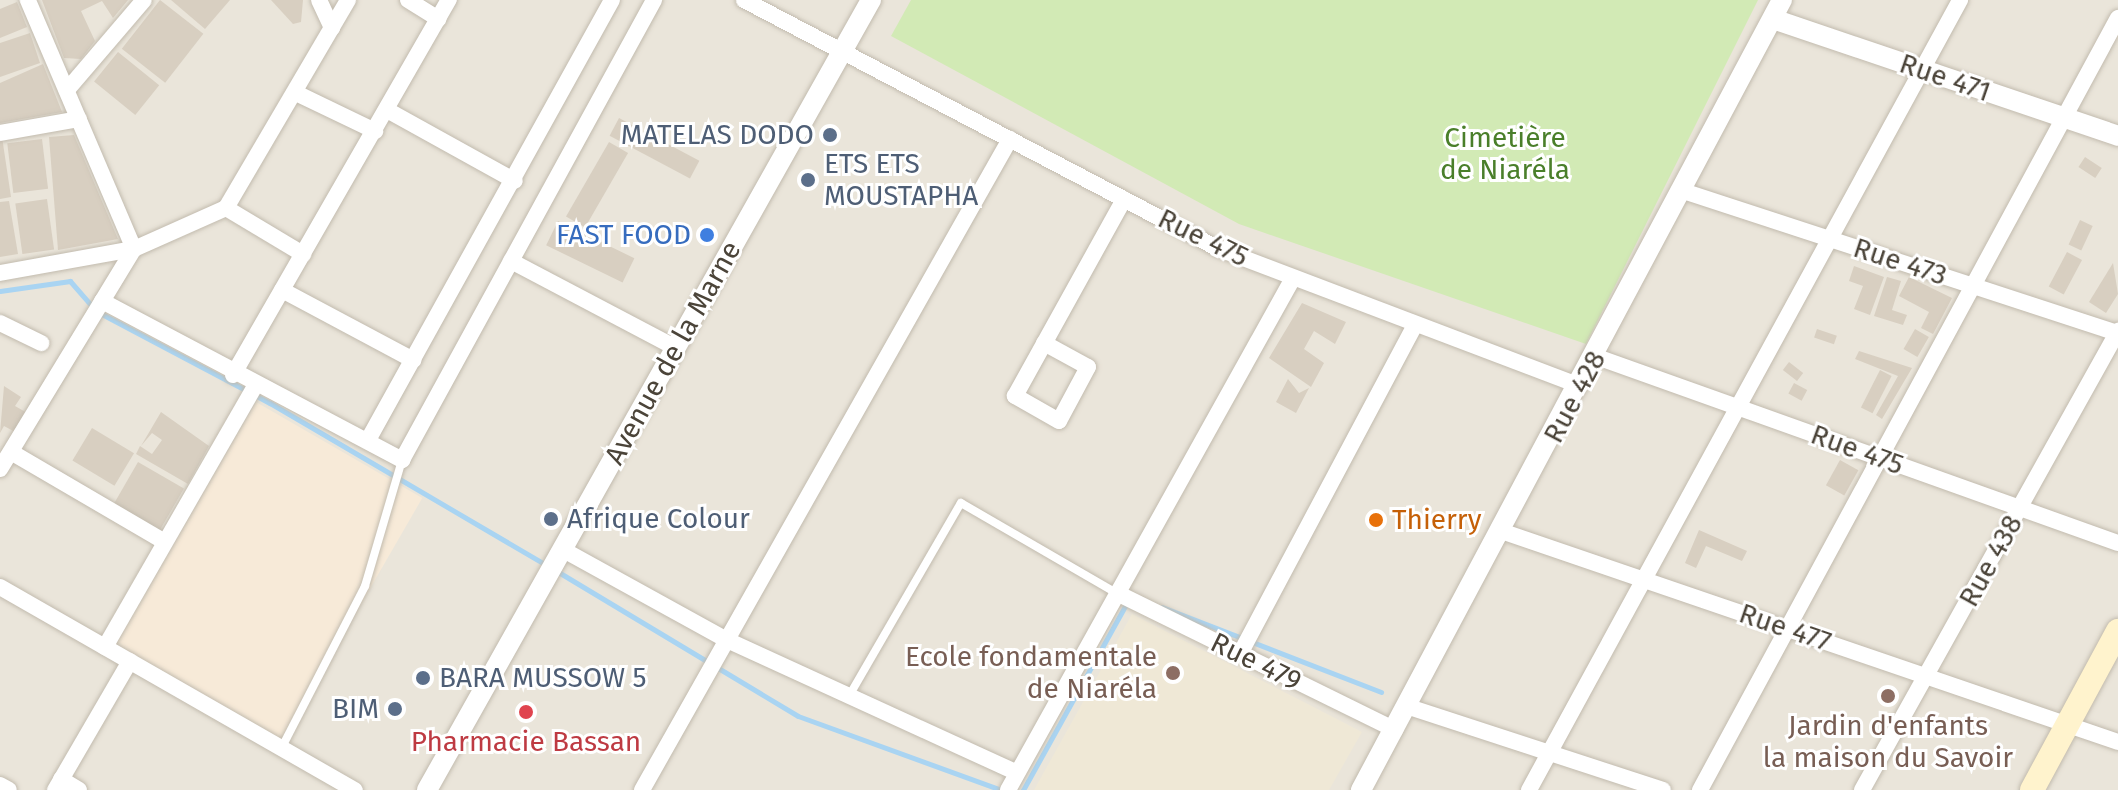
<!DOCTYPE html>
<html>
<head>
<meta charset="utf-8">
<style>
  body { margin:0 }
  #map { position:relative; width:2118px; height:790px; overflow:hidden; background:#f6f3ec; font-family:"Fira Sans",sans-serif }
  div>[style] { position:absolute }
  .residential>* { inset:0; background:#eae5da; transform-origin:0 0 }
  .commercial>* { inset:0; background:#f7ead8; transform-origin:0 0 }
  .education>* { inset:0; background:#efe8d6 }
  .green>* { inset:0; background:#d2eab5 }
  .stream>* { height:5px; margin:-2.5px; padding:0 2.5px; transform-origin:2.5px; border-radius:2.5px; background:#a9d4f2 }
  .building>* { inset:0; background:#d8cfc1; transform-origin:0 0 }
  .roads { filter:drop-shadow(0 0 2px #c2bbae) drop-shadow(0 0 2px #c2bbae) }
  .service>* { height:8px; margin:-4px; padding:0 4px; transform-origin:4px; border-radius:4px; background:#fff }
  .minor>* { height:16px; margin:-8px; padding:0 8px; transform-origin:8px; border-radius:8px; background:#fff }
  .tertiary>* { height:20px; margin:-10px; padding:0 10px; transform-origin:10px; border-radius:10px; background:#fff }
  .secondary>* { height:24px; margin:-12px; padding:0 12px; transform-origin:12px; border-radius:12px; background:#fff3cd }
  .dots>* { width:22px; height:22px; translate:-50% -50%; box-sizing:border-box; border:4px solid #fff; border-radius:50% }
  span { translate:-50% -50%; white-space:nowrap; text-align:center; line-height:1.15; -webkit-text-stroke:6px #fff; paint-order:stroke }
  .street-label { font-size:28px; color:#4b4439 }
  .service-label { font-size:28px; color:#4e5e75 }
  .right { translate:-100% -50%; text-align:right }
  .left { translate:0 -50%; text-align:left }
  .park-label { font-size:28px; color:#4a7f2a }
  .shop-label { font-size:28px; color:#366cbe }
  .food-label { font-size:28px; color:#c56008 }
  .education-label { font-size:28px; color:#785e54 }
  .health-label { font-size:28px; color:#be3a42 }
</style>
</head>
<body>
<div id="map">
  <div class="residential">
    <i style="left:0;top:0;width:2118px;height:790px"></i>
  </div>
  <div class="commercial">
    <i style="left:256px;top:402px;width:192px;height:281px;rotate:30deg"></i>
  </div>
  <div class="education">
    <i style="clip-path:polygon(1132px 614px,1362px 732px,1329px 790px,1034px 790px)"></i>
  </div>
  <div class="green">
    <i style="clip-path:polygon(911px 0,1758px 0,1586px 344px,1239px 224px,891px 36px)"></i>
  </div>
  <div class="stream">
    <i style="left:0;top:291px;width:71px;rotate:-8.1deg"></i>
    <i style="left:70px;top:281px;width:40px;rotate:49deg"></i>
    <i style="left:96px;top:311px;width:197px;rotate:27.9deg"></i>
    <i style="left:270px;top:403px;width:320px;rotate:30.4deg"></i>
    <i style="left:555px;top:570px;width:283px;rotate:31deg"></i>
    <i style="left:798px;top:716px;width:216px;rotate:20deg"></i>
    <i style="left:1162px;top:607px;width:235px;rotate:21.2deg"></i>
    <i style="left:1023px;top:790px;width:215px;rotate:-61deg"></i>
  </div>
  <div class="building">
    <i style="clip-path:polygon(42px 0,128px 0,113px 18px,102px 1px,81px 11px,95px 41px,81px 59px,64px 58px)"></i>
    <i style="left:160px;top:0;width:55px;height:62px;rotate:38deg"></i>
    <i style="clip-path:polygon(171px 0,230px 0,205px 29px)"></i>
    <i style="clip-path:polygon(271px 0,303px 0,301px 22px,293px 24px)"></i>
    <i style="clip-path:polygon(17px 2px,27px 27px,0 38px,0 9px)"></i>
    <i style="clip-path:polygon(30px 33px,40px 63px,0 77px,0 43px)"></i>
    <i style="left:118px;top:52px;width:53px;height:38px;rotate:39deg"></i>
    <i style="clip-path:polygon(43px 64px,62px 112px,0 123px,0 83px)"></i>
    <i style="left:619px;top:118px;width:91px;height:20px;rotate:28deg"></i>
    <i style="clip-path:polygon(74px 135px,118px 239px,58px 250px,49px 137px)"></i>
    <i style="clip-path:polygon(2px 137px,11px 197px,0 199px,0 138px)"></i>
    <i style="left:42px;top:139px;width:50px;height:35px;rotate:83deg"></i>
    <i style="left:609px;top:142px;width:22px;height:86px;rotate:30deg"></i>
    <i style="left:2085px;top:157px;width:20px;height:12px;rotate:33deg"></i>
    <i style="left:47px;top:199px;width:51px;height:32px;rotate:82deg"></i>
    <i style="clip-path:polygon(9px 201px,18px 254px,0 257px,0 202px)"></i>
    <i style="left:2080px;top:220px;width:14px;height:27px;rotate:25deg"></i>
    <i style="left:558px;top:221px;width:85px;height:27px;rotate:26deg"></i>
    <i style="left:2067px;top:252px;width:17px;height:39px;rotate:28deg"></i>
    <i style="clip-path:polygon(2113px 263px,2118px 294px,2106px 313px,2089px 302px)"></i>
    <i style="clip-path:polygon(1854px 266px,1884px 277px,1870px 315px,1854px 309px,1863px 286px,1849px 281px)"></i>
    <i style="clip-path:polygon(1887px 277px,1901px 281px,1892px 310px,1907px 315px,1903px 325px,1874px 316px)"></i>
    <i style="clip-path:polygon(1909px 277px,1952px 298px,1933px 334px,1921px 328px,1929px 312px,1899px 296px)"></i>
    <i style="clip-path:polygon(1302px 303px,1346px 322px,1335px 344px,1314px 331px,1304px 349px,1324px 363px,1311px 387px,1269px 358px)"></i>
    <i style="left:1817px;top:329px;width:21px;height:9px;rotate:19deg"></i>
    <i style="left:1915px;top:329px;width:16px;height:23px;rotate:30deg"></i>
    <i style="clip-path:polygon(1859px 351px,1912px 368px,1882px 419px,1876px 415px,1898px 376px,1855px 359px)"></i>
    <i style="left:1789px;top:362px;width:18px;height:10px;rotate:38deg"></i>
    <i style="left:1880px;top:370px;width:13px;height:42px;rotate:27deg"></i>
    <i style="clip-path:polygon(1288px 379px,1299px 393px,1309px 388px,1296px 413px,1276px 402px)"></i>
    <i style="left:1794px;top:383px;width:15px;height:12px;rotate:28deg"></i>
    <i style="clip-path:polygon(4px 386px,21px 397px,15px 406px,29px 414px,17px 433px,4px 426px,0 433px)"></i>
    <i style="clip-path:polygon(161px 412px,209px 446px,188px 484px,136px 454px,140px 446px,152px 454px,162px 440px,152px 433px,141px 446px)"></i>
    <i style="left:92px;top:428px;width:49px;height:38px;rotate:31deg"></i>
    <i style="left:1840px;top:460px;width:21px;height:29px;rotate:29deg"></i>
    <i style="left:138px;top:462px;width:53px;height:54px;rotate:30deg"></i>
    <i style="clip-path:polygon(1699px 530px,1747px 551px,1742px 561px,1706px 546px,1696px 568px,1685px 563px)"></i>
  </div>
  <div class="roads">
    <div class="service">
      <i style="left:849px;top:696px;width:223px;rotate:-59.9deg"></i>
      <i style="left:961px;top:503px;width:179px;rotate:30.1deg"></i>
      <i style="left:282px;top:747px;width:181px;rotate:-62.7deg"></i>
      <i style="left:365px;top:586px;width:131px;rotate:-73.6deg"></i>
    </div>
    <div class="minor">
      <i style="left:319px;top:0;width:31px;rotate:65deg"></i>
      <i style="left:408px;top:0;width:36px;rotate:32deg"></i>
      <i style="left:744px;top:0;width:534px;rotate:27.67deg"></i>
      <i style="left:1217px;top:248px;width:388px;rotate:20.8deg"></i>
      <i style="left:67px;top:90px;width:118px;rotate:-49.5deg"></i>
      <i style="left:296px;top:93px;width:88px;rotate:25.7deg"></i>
      <i style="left:387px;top:110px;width:146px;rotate:29deg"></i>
      <i style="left:0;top:133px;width:80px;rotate:-10deg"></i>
      <i style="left:1683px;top:191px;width:458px;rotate:18.1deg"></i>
      <i style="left:226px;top:208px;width:90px;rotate:30.9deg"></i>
      <i style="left:511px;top:261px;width:187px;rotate:27.8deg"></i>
      <i style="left:0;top:273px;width:136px;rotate:-10.2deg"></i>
      <i style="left:134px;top:249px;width:101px;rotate:-24deg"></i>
      <i style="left:226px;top:208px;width:241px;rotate:-59.6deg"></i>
      <i style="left:282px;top:290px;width:149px;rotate:28.1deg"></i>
      <i style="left:102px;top:301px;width:340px;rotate:27.9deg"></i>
      <i style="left:402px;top:460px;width:525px;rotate:-61.28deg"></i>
      <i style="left:0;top:323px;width:46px;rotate:26deg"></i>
      <i style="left:1044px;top:343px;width:50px;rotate:28.6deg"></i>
      <i style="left:1088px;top:367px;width:61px;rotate:118.2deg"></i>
      <i style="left:1059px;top:421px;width:51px;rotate:-150.4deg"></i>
      <i style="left:1015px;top:396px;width:225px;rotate:-61deg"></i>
      <i style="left:1597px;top:357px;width:553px;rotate:19.65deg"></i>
      <i style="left:233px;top:375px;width:433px;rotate:-60.1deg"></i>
      <i style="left:368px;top:440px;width:503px;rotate:-60.99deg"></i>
      <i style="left:11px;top:452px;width:178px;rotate:30.3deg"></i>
      <i style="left:0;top:469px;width:258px;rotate:-58.7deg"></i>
      <i style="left:134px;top:249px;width:271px;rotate:-113.1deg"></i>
      <i style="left:1504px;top:532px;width:649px;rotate:18.88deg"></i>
      <i style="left:562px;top:549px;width:188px;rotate:28.9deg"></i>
      <i style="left:727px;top:640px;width:319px;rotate:24.6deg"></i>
      <i style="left:0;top:587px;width:409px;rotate:29.8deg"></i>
      <i style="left:1117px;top:593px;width:310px;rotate:26.2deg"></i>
      <i style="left:105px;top:647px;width:301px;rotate:-60.1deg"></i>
      <i style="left:1240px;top:654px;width:373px;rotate:-62deg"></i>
      <i style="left:1409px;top:707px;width:267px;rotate:18.1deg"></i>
      <i style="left:61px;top:779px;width:21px;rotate:31deg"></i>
      <i style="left:0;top:785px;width:10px;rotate:29deg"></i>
      <i style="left:55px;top:790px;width:149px;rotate:-59.8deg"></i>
      <i style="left:642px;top:790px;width:748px;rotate:-60.52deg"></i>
      <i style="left:1008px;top:790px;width:584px;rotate:-60.89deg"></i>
      <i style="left:1529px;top:790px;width:900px;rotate:-61.38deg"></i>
      <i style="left:1700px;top:790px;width:878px;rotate:-61.57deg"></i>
      <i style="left:1862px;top:790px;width:526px;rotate:-60.85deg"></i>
    </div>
    <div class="tertiary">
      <i style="left:1773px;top:19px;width:364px;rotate:18.7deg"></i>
      <i style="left:427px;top:790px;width:906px;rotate:-60.66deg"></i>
      <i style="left:1361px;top:790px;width:895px;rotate:-61.95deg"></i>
    </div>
    <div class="secondary">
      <i style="left:2032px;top:790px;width:181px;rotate:-61.6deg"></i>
    </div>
  </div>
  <div class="dots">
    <i style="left:830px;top:135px;background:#5c6f8a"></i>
    <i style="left:808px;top:180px;background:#5c6f8a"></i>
    <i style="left:707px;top:235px;background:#3f7fe0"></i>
    <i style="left:551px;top:519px;background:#5c6f8a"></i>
    <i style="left:1376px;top:520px;background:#e8710a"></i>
    <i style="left:1173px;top:673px;background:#8d6e63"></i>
    <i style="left:423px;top:678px;background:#5c6f8a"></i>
    <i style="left:1888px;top:696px;background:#8d6e63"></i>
    <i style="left:395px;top:709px;background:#5c6f8a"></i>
    <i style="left:526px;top:712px;background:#e0444e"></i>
  </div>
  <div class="street-label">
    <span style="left:1945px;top:78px;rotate:19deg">Rue 471</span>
    <span style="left:1203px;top:238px;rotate:26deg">Rue 475</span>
    <span style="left:1900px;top:262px;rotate:18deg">Rue 473</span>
    <span style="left:673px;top:353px;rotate:-61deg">Avenue de la Marne</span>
    <span style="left:1575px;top:397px;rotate:-62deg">Rue 428</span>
    <span style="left:1857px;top:450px;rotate:20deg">Rue 475</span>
    <span style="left:1991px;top:561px;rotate:-61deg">Rue 438</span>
    <span style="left:1785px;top:628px;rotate:19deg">Rue 477</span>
    <span style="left:1256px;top:662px;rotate:26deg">Rue 479</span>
  </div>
  <div class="service-label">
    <span class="right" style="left:814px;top:135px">MATELAS DODO</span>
    <span class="left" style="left:824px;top:180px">ETS ETS<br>MOUSTAPHA</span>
    <span class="left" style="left:567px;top:519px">Afrique Colour</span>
    <span class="left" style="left:439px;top:678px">BARA MUSSOW 5</span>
    <span class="right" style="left:379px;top:709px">BIM</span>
  </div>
  <div class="park-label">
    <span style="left:1505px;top:154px">Cimetière<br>de Niaréla</span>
  </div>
  <div class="shop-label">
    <span class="right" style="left:691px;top:235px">FAST FOOD</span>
  </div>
  <div class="food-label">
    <span class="left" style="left:1392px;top:520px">Thierry</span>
  </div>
  <div class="education-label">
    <span class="right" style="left:1157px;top:673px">Ecole fondamentale<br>de Niaréla</span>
    <span style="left:1888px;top:742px">Jardin d'enfants<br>la maison du Savoir</span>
  </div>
  <div class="health-label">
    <span style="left:526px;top:742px">Pharmacie Bassan</span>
  </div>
</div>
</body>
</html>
